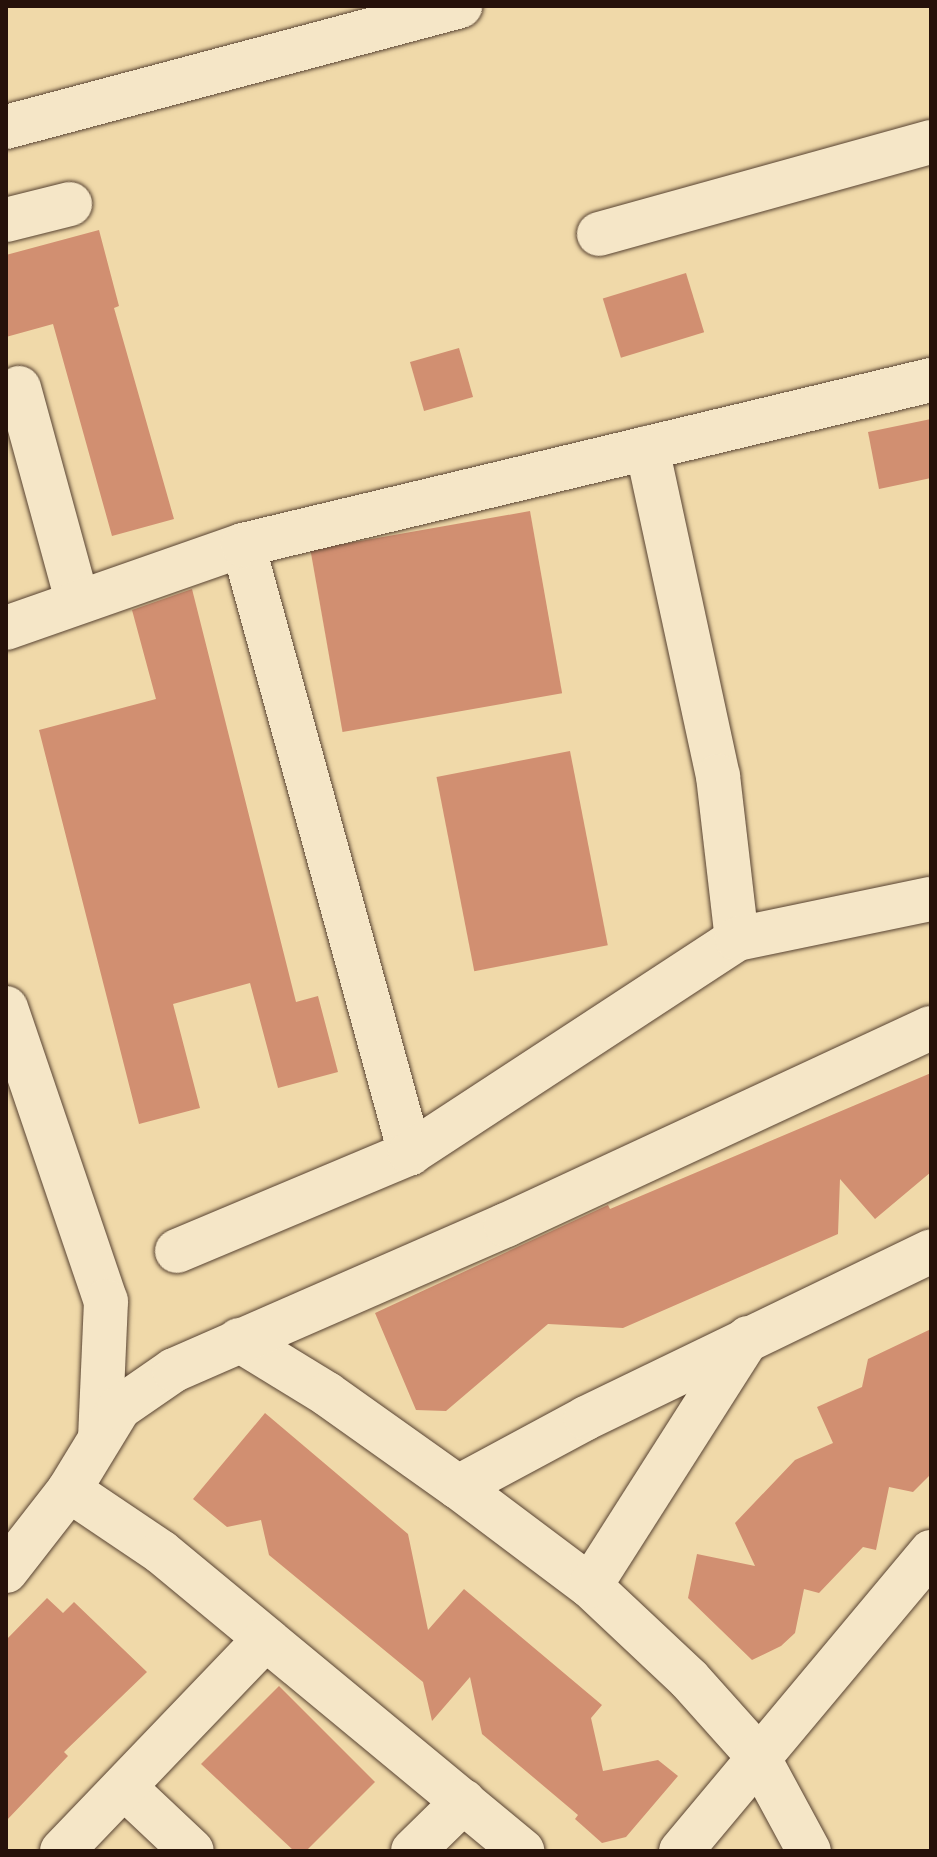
<!DOCTYPE html>
<html>
<head>
<meta charset="utf-8">
<style>
  body { margin:0 }
  #map { position:relative; width:937px; height:1857px; overflow:hidden; background:#f0d9a9; font-family:"Libre Caslon Text",serif }
  div>[style] { position:absolute }
  .building>* { inset:0; background:#d18f71; transform-origin:0 0 }
  .roads { filter:drop-shadow(0 0 2px #584332) drop-shadow(0 0 2px #584332) }
  .minor>* { height:44px; margin:-22px; padding:0 22px; transform-origin:22px; border-radius:22px; background:#f5e6c7 }
  span { translate:-50% -50%; white-space:nowrap; text-align:center; line-height:1.15; -webkit-text-stroke:8px #f5e6c7; paint-order:stroke }
  .frame { position:absolute; inset:0; border:8px solid #26110a; pointer-events:none }
</style>
</head>
<body>
<div id="map">
  <div class="building">
    <i style="clip-path:polygon(99px 230px,119px 306px,114px 308px,174px 519px,112px 536px,53px 324px,6px 337px,6px 255px)"></i>
    <i style="left:686px;top:273px;width:62px;height:87px;rotate:73deg"></i>
    <i style="left:459px;top:348px;width:51px;height:51px;rotate:74deg"></i>
    <i style="clip-path:polygon(931px 419px,931px 478px,879px 489px,868px 432px)"></i>
    <i style="left:530px;top:511px;width:185px;height:223px;rotate:80deg"></i>
    <i style="clip-path:polygon(192px 589px,296px 1002px,318px 996px,338px 1072px,278px 1088px,250px 983px,173px 1004px,200px 1108px,139px 1124px,39px 730px,156px 699px,132px 610px)"></i>
    <i style="left:570px;top:751px;width:198px;height:136px;rotate:79deg"></i>
    <i style="clip-path:polygon(931px 1073px,931px 1172px,875px 1219px,840px 1179px,838px 1234px,623px 1328px,548px 1324px,446px 1411px,416px 1410px,375px 1313px,608px 1205px,610px 1209px)"></i>
    <i style="clip-path:polygon(931px 1329px,931px 1474px,913px 1492px,889px 1487px,876px 1550px,863px 1547px,819px 1593px,804px 1589px,795px 1633px,781px 1646px,752px 1660px,688px 1598px,697px 1554px,755px 1566px,735px 1523px,795px 1460px,833px 1443px,817px 1407px,862px 1387px,868px 1359px)"></i>
    <i style="clip-path:polygon(265px 1413px,408px 1534px,428px 1630px,464px 1589px,602px 1705px,591px 1718px,603px 1771px,658px 1760px,678px 1776px,626px 1837px,602px 1843px,575px 1819px,578px 1815px,482px 1734px,470px 1677px,432px 1721px,423px 1682px,269px 1555px,261px 1520px,227px 1527px,193px 1499px)"></i>
    <i style="clip-path:polygon(47px 1598px,63px 1613px,74px 1602px,147px 1672px,64px 1752px,68px 1756px,6px 1821px,6px 1640px)"></i>
    <i style="clip-path:polygon(279px 1686px,375px 1782px,306px 1851px,294px 1851px,201px 1764px)"></i>
  </div>
  <div class="roads">
    <div class="minor">
      <i style="left:6px;top:127px;width:470px;rotate:-14.9deg"></i>
      <i style="left:6px;top:220px;width:66px;rotate:-14deg"></i>
      <i style="left:599px;top:234px;width:345px;rotate:-15.5deg"></i>
      <i style="left:19px;top:388px;width:220px;rotate:74.7deg"></i>
      <i style="left:647px;top:448px;width:336px;rotate:77.8deg"></i>
      <i style="left:718px;top:776px;width:164px;rotate:83.4deg"></i>
      <i style="left:243px;top:545px;width:631px;rotate:74.64deg"></i>
      <i style="left:6px;top:628px;width:251px;rotate:-19.3deg"></i>
      <i style="left:243px;top:545px;width:708px;rotate:-13.49deg"></i>
      <i style="left:6px;top:1008px;width:310px;rotate:71.2deg"></i>
      <i style="left:106px;top:1301px;width:136px;rotate:92.5deg"></i>
      <i style="left:177px;top:1251px;width:253px;rotate:-22.8deg"></i>
      <i style="left:410px;top:1153px;width:391px;rotate:-33.2deg"></i>
      <i style="left:737px;top:939px;width:198px;rotate:-11.7deg"></i>
      <i style="left:239px;top:1340px;width:103px;rotate:31.5deg"></i>
      <i style="left:327px;top:1394px;width:161px;rotate:35.4deg"></i>
      <i style="left:458px;top:1487px;width:145px;rotate:-28.3deg"></i>
      <i style="left:586px;top:1418px;width:383px;rotate:-25.8deg"></i>
      <i style="left:458px;top:1487px;width:165px;rotate:36.9deg"></i>
      <i style="left:590px;top:1586px;width:136px;rotate:43.2deg"></i>
      <i style="left:689px;top:1679px;width:102px;rotate:48.2deg"></i>
      <i style="left:757px;top:1755px;width:109px;rotate:61.6deg"></i>
      <i style="left:69px;top:1490px;width:111px;rotate:34deg"></i>
      <i style="left:161px;top:1552px;width:469px;rotate:39.6deg"></i>
      <i style="left:6px;top:1571px;width:103px;rotate:-52.1deg"></i>
      <i style="left:69px;top:1490px;width:96px;rotate:-58.6deg"></i>
      <i style="left:119px;top:1408px;width:67px;rotate:-34.6deg"></i>
      <i style="left:174px;top:1370px;width:362px;rotate:-23.6deg"></i>
      <i style="left:506px;top:1225px;width:468px;rotate:-24.9deg"></i>
      <i style="left:590px;top:1586px;width:294px;rotate:-57.5deg"></i>
      <i style="left:124px;top:1787px;width:93px;rotate:43.3deg"></i>
      <i style="left:62px;top:1851px;width:294px;rotate:-46.2deg"></i>
      <i style="left:413px;top:1851px;width:71px;rotate:-44.4deg"></i>
      <i style="left:681px;top:1851px;width:390px;rotate:-50.1deg"></i>
    </div>
  </div>
  <div class="frame"></div>
</div>
</body>
</html>
